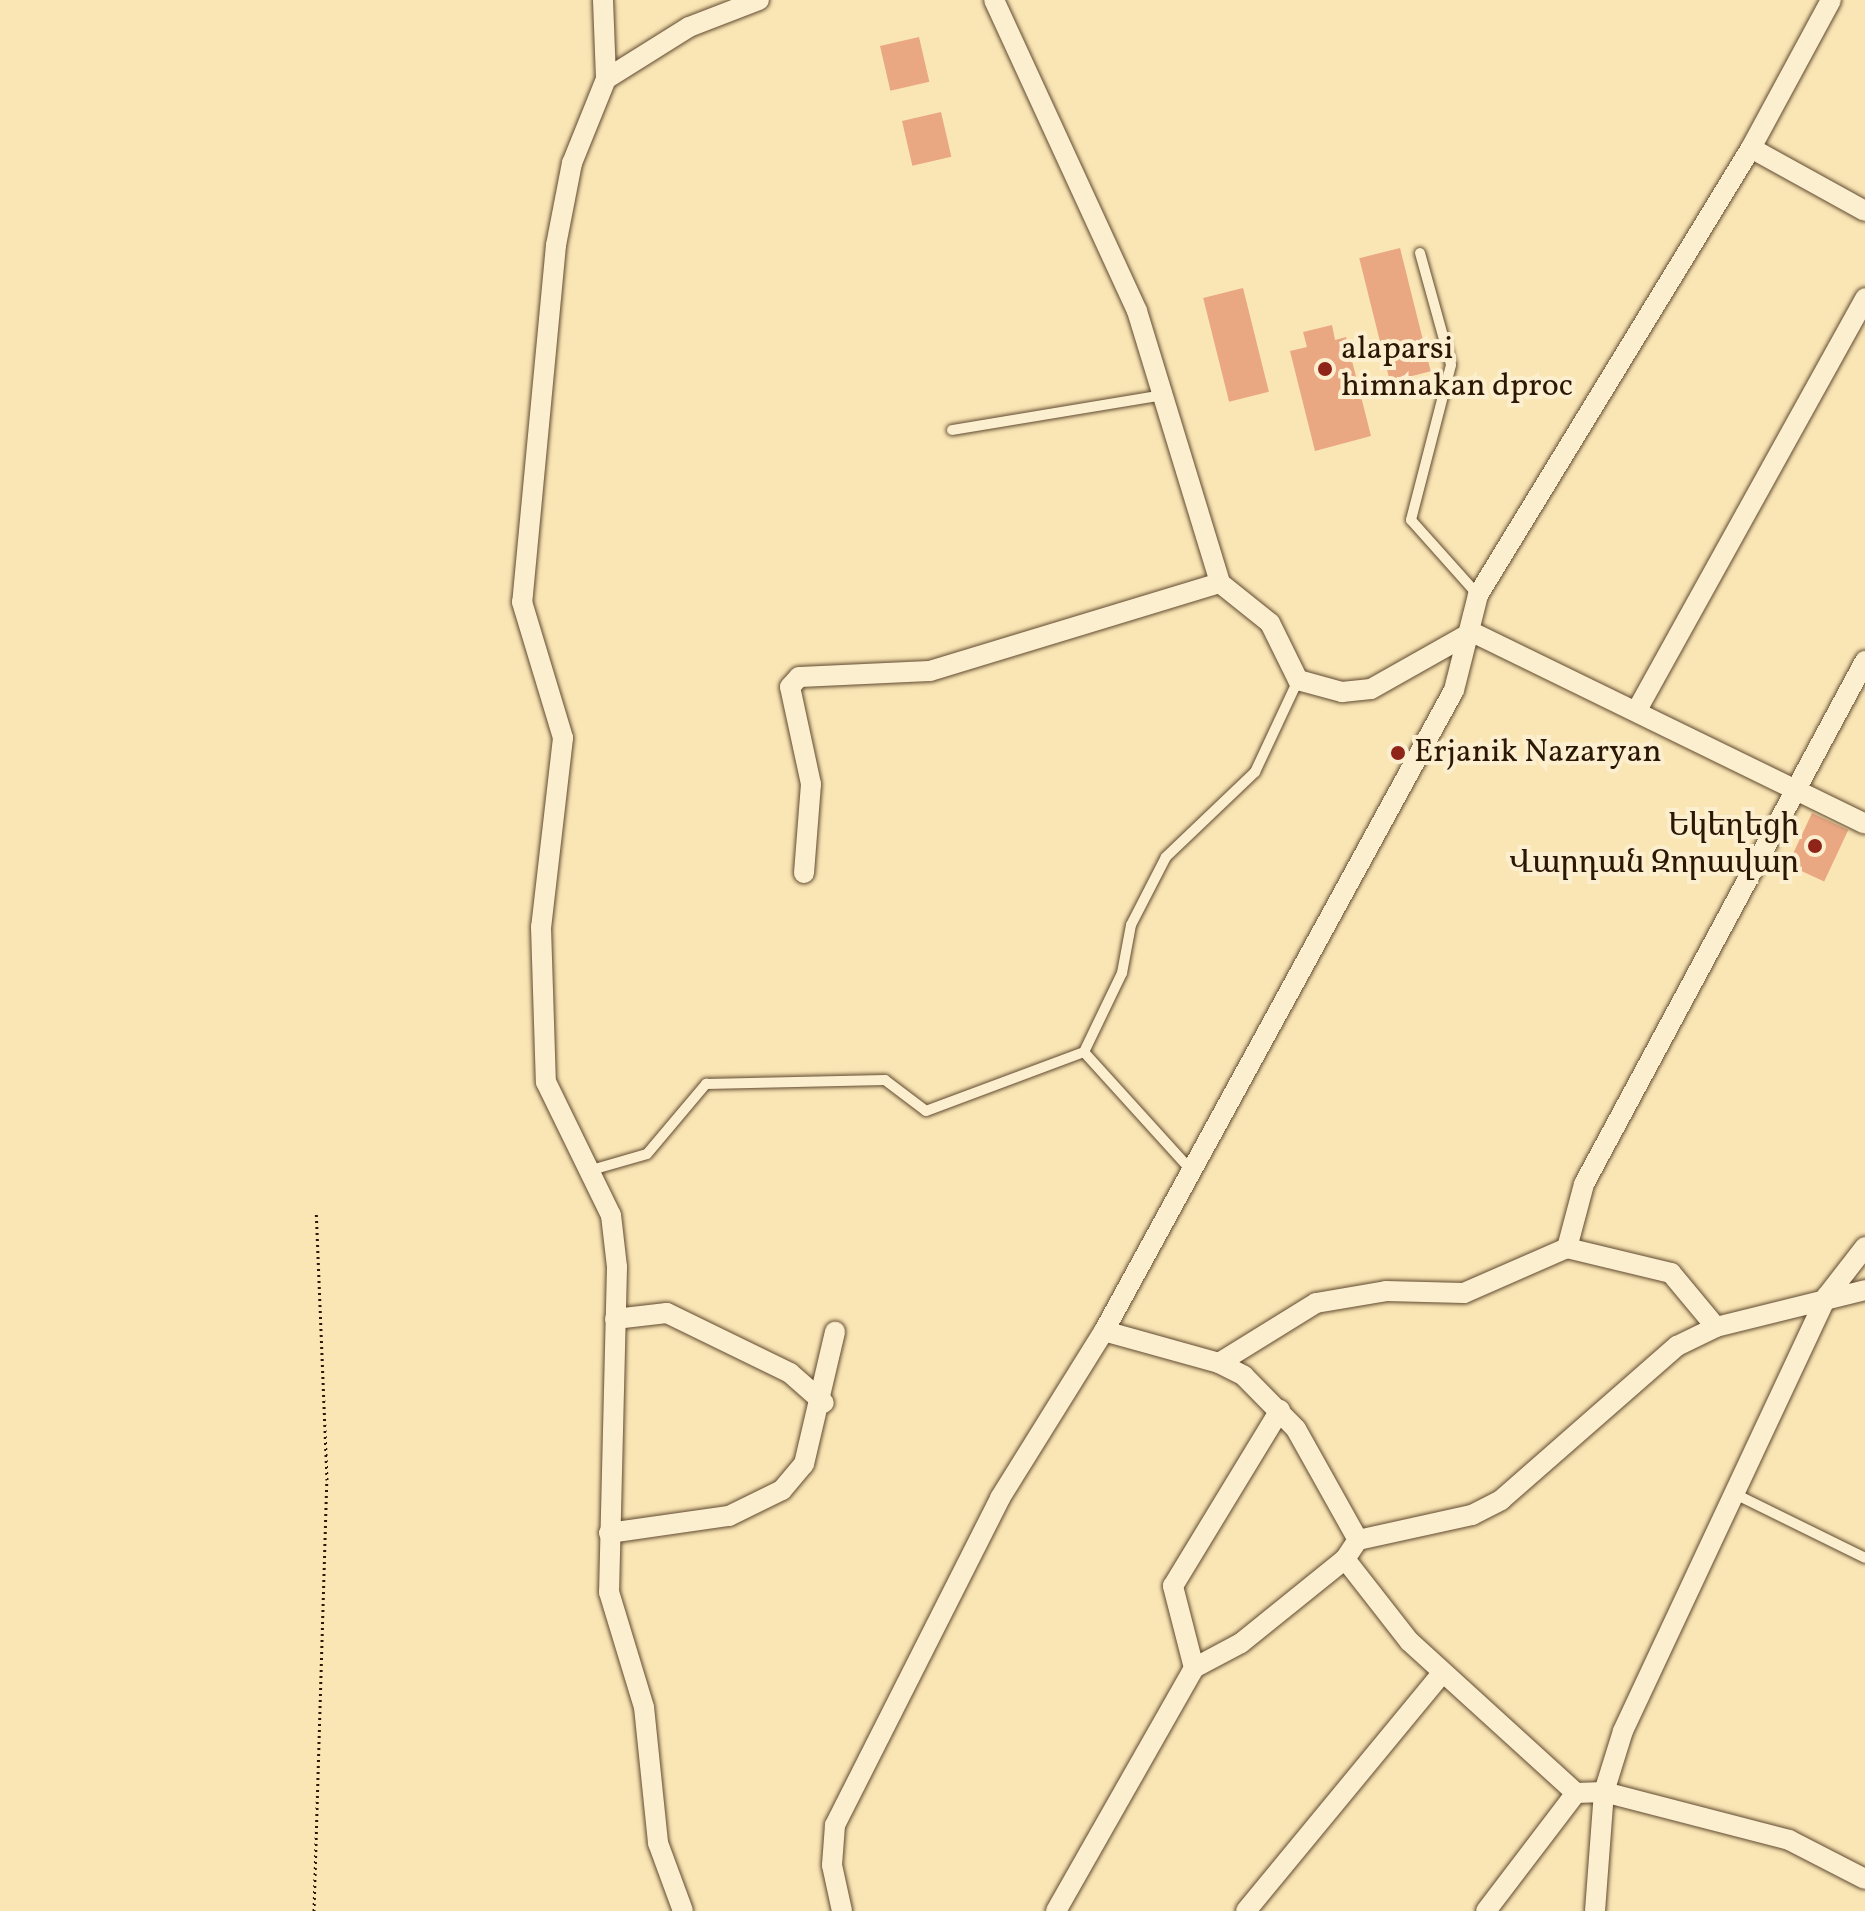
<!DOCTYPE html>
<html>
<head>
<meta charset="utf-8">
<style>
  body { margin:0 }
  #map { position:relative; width:1865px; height:1911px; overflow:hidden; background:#fae6b5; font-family:Vollkorn,"Noto Serif Armenian",serif }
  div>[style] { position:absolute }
  .building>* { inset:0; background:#e9a782; transform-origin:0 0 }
  .path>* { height:3px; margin-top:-1.5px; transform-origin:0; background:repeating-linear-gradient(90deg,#2c1604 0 2px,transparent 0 6px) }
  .roads { filter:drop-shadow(0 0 2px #604a30) drop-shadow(0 0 2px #604a30) }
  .lane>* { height:10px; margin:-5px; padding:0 5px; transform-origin:5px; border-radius:5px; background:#fcefcf }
  .street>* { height:20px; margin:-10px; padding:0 10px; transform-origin:10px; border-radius:10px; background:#fcefcf }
  .dots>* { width:22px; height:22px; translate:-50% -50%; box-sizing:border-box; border:4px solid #fcefcf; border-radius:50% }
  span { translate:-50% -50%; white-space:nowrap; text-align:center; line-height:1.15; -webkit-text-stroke:8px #fcefcf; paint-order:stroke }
  .poi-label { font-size:32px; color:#2c1604 }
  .left { translate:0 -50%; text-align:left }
  .right { translate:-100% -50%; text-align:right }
</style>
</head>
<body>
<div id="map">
  <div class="building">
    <i style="left:919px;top:37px;width:46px;height:40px;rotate:77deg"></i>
    <i style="left:941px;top:112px;width:46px;height:40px;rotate:77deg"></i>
    <i style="left:1400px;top:248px;width:127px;height:42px;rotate:76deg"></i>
    <i style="left:1243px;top:288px;width:107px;height:41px;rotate:76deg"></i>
    <i style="clip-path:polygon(1332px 325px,1335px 340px,1346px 337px,1371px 436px,1315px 451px,1290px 351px,1307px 347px,1303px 332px)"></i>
    <i style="left:1812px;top:813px;width:40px;height:57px;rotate:25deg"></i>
  </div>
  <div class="path">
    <i style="left:314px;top:1911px;width:431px;rotate:-88.3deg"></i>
    <i style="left:327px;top:1480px;width:269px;rotate:-92.3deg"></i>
  </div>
  <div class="roads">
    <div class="lane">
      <i style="left:1420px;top:253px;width:116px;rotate:74.5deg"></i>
      <i style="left:1451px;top:365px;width:160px;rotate:104.5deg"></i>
      <i style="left:1411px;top:520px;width:101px;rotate:48.2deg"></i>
      <i style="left:952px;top:430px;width:214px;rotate:-9.4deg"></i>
      <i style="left:1084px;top:1052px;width:156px;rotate:47.8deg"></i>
      <i style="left:588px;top:1171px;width:61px;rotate:-16.1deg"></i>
      <i style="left:647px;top:1154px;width:92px;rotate:-49.9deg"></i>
      <i style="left:706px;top:1084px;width:179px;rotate:-1.3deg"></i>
      <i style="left:885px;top:1080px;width:51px;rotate:37.1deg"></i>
      <i style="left:926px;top:1111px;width:169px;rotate:-20.5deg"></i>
      <i style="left:1084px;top:1052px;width:88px;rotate:-64.3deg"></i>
      <i style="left:1122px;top:973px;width:49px;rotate:-79.4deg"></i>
      <i style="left:1131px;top:925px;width:76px;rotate:-62.8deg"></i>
      <i style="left:1166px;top:857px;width:123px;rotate:-43.7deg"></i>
      <i style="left:1255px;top:772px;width:102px;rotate:-64.9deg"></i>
      <i style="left:1733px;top:1493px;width:147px;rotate:26.2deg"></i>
    </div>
    <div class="street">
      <i style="left:603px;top:0;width:79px;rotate:87.8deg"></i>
      <i style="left:606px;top:79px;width:91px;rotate:112deg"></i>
      <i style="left:572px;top:163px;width:84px;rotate:101deg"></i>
      <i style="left:556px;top:245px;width:359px;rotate:95.4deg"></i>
      <i style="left:522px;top:602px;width:142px;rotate:73.2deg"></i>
      <i style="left:563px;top:738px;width:190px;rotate:96.6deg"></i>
      <i style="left:541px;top:927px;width:155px;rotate:88.2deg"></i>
      <i style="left:546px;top:1082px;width:148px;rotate:64deg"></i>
      <i style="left:611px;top:1215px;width:52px;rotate:83.4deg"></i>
      <i style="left:617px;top:1267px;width:325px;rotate:91.4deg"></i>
      <i style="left:609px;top:1592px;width:120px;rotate:73.1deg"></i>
      <i style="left:644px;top:1707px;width:137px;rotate:84.1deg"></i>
      <i style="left:658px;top:1843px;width:72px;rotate:69.8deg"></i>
      <i style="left:994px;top:0;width:342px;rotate:65.3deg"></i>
      <i style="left:1137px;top:311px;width:284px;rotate:73deg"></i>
      <i style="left:1220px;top:583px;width:64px;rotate:38.7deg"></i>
      <i style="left:1270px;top:623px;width:64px;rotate:63.8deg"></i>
      <i style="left:1298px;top:680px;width:46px;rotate:15.3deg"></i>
      <i style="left:1342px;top:692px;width:29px;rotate:-6deg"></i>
      <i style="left:1371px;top:689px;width:116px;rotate:-29.4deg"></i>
      <i style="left:1472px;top:632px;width:437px;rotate:26deg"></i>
      <i style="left:606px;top:79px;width:98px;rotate:-32.1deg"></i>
      <i style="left:689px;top:27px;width:75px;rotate:-21.1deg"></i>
      <i style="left:1751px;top:148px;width:130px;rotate:28.9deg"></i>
      <i style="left:1637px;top:710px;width:471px;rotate:-61deg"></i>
      <i style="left:804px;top:873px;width:89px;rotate:-85.5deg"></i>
      <i style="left:811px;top:784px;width:99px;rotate:-102.2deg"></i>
      <i style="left:790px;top:687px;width:13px;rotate:-48deg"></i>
      <i style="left:799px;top:677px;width:131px;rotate:-2.6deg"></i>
      <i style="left:930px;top:671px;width:303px;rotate:-16.9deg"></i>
      <i style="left:1567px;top:1248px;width:66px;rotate:-75.1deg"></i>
      <i style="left:1584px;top:1184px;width:594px;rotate:-61.75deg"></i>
      <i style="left:615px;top:1319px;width:52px;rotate:-6.6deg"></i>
      <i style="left:667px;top:1313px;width:137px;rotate:26deg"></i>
      <i style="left:790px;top:1373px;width:45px;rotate:41.4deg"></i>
      <i style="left:1104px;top:1331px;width:119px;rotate:15.5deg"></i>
      <i style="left:1219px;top:1363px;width:114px;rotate:-31.7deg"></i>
      <i style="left:1316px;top:1303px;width:71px;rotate:-9.7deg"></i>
      <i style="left:1386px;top:1291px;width:78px;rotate:1.5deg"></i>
      <i style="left:1464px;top:1293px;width:112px;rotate:-23.6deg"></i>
      <i style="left:1567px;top:1248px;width:107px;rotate:13.5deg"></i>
      <i style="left:1671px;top:1273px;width:70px;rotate:50.2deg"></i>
      <i style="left:1219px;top:1363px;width:28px;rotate:27deg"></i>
      <i style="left:1244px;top:1376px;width:74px;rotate:45.5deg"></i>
      <i style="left:1296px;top:1429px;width:127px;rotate:60.8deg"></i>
      <i style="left:609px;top:1533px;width:121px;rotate:-8.1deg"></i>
      <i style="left:729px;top:1516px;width:59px;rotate:-26.1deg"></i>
      <i style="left:782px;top:1490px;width:34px;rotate:-50deg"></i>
      <i style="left:804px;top:1464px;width:136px;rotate:-76.8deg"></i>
      <i style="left:1345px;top:1559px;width:104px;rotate:52deg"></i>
      <i style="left:1409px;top:1641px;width:226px;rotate:42.3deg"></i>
      <i style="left:1194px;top:1668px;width:85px;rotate:-104.4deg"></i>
      <i style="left:1173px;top:1586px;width:206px;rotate:-58.7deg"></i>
      <i style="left:842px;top:1911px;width:47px;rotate:-102.3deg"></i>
      <i style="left:832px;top:1865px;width:40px;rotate:-85.7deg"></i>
      <i style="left:835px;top:1825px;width:366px;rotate:-63.2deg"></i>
      <i style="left:1000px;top:1498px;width:197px;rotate:-58.1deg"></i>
      <i style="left:1104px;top:1331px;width:730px;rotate:-61.36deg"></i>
      <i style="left:1454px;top:690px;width:98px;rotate:-75.8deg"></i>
      <i style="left:1478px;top:595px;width:524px;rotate:-58.59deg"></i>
      <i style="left:1751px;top:148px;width:168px;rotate:-61.6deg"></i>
      <i style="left:1056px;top:1911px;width:279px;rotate:-60.4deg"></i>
      <i style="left:1194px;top:1668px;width:53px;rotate:-28deg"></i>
      <i style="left:1241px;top:1643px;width:134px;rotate:-38.9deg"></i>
      <i style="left:1345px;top:1559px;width:23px;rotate:-56deg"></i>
      <i style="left:1358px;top:1540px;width:117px;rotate:-12.4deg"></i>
      <i style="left:1472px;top:1515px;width:33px;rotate:-27deg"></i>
      <i style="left:1501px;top:1500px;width:234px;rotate:-41.2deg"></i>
      <i style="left:1677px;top:1346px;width:43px;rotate:-26deg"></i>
      <i style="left:1716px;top:1327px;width:154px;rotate:-13.9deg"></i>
      <i style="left:1246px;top:1911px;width:308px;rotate:-50.5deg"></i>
      <i style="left:1486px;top:1911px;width:148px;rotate:-52.7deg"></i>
      <i style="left:1576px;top:1793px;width:28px;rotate:-2deg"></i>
      <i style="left:1604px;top:1792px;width:191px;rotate:14.5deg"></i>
      <i style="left:1789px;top:1840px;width:85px;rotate:27.2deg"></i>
      <i style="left:1595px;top:1911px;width:119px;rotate:-85.7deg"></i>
      <i style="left:1604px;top:1792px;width:64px;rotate:-72.7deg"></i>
      <i style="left:1623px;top:1731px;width:480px;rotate:-64.9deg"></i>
      <i style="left:1827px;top:1296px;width:62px;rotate:-52.2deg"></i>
    </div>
  </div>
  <div class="dots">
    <i style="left:1325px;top:369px;background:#8f2418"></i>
    <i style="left:1398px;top:753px;background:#8f2418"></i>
    <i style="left:1815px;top:846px;background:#8f2418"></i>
  </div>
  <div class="poi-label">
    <span class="left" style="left:1341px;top:369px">alaparsi<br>himnakan dproc</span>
    <span class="left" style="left:1414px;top:753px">Erjanik Nazaryan</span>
    <span class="right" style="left:1799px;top:846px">Եկեղեցի<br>Վարդան Զորավար</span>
  </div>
</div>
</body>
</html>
